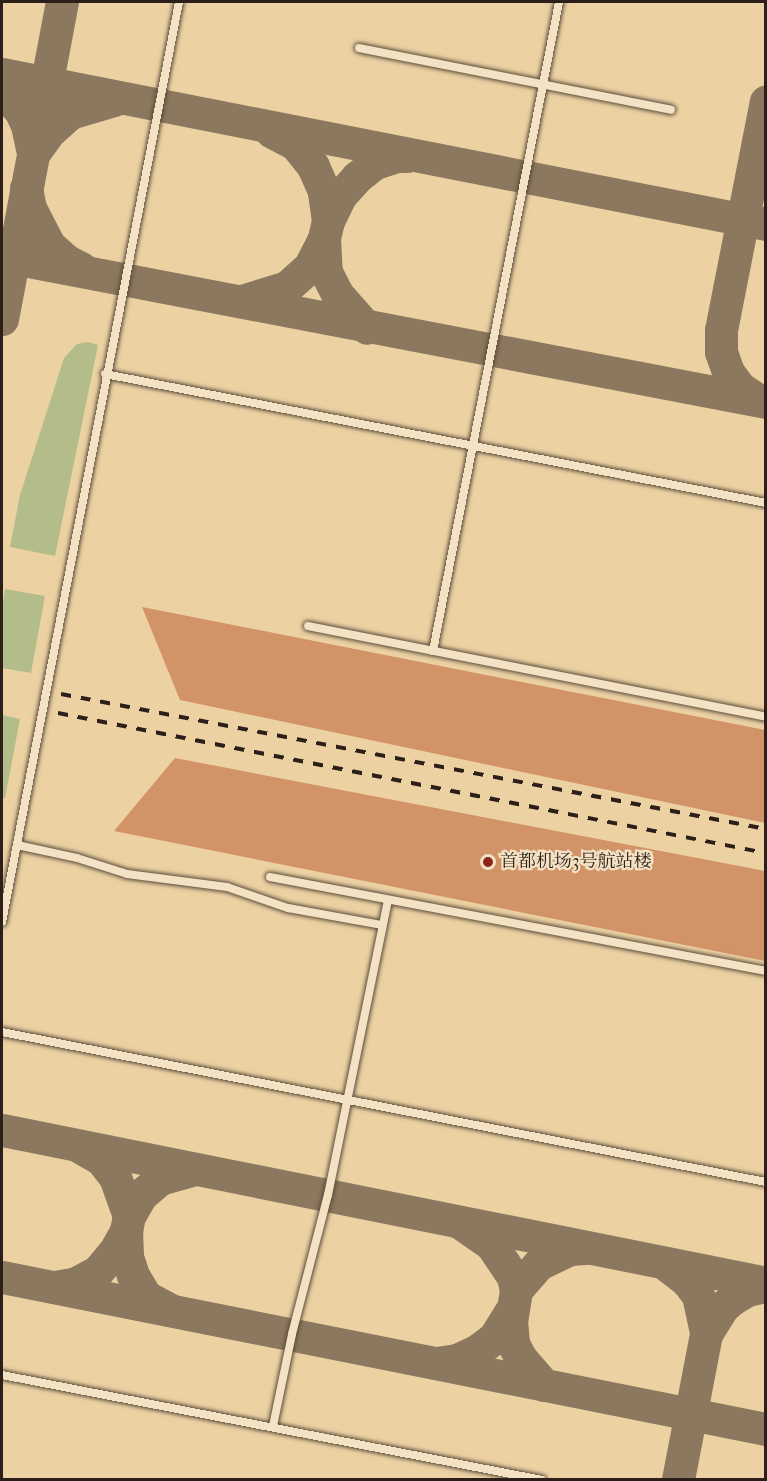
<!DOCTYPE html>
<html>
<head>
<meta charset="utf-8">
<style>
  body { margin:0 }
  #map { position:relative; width:767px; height:1481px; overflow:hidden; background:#ecd2a3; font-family:"IM FELL French Canon","Noto Serif SC",serif }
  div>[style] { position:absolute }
  .green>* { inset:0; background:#b3bd89 }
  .taxiway>* { height:33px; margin:-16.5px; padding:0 16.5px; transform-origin:16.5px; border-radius:16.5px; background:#8c785e }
  .building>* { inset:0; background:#d39368 }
  .roads { filter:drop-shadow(0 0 2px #5c4c3c) drop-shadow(0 0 2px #5c4c3c) }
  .lane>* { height:8px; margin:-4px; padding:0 4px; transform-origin:4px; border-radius:4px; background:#f3e2c3 }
  .rail>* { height:4px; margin-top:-2px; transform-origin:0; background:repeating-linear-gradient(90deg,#2c1f19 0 10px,transparent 0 20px) }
  .dots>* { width:16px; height:16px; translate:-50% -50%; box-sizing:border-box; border:3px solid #f3e2c3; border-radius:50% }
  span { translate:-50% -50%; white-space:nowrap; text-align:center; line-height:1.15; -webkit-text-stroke:4.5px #f3e2c3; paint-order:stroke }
  .poi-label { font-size:18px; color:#2c1f19 }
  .left { translate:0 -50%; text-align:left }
  .frame { position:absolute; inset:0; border:3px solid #2c1f19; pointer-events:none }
</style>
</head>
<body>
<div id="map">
  <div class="green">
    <i style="clip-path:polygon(88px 342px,98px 345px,55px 556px,10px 547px,20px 495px,64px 358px,77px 344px)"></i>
    <i style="clip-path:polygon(5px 589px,45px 596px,31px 673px,2px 668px,2px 609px)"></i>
    <i style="clip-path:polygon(2px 715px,20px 719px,5px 798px,2px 798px)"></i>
  </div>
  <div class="taxiway">
    <i style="left:2px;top:74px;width:779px;rotate:11.11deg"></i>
    <i style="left:2px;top:91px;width:26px;rotate:47deg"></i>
    <i style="left:20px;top:110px;width:17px;rotate:65deg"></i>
    <i style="left:27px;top:125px;width:24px;rotate:78deg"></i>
    <i style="left:33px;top:154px;width:29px;rotate:-54deg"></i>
    <i style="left:50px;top:131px;width:27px;rotate:-42deg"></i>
    <i style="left:70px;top:113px;width:46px;rotate:-16.5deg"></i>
    <i style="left:26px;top:188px;width:20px;rotate:79deg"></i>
    <i style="left:30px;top:208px;width:42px;rotate:62.8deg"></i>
    <i style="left:49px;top:245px;width:24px;rotate:42deg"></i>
    <i style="left:67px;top:261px;width:16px;rotate:27deg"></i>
    <i style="left:328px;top:221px;width:28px;rotate:-64deg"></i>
    <i style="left:340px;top:196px;width:25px;rotate:-48deg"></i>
    <i style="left:357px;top:177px;width:23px;rotate:-38deg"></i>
    <i style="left:375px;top:163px;width:22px;rotate:-18deg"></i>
    <i style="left:396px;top:156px;width:11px"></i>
    <i style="left:324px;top:238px;width:34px;rotate:87deg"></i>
    <i style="left:326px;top:272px;width:25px;rotate:63deg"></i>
    <i style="left:337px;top:294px;width:45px;rotate:48.6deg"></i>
    <i style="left:2px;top:256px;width:778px;rotate:10.82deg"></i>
    <i style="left:245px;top:300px;width:44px;rotate:-17.2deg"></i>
    <i style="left:287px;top:287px;width:31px;rotate:-42deg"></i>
    <i style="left:310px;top:266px;width:31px;rotate:-63deg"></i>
    <i style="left:324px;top:238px;width:17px;rotate:-77deg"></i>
    <i style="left:328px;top:221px;width:30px;rotate:-98deg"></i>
    <i style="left:324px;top:191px;width:27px;rotate:-114deg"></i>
    <i style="left:313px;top:166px;width:28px;rotate:-129deg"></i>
    <i style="left:295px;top:144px;width:27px;rotate:-152deg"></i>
    <i style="left:2px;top:319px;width:323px;rotate:-79.3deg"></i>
    <i style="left:758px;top:400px;width:23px;rotate:-146deg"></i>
    <i style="left:739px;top:387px;width:19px;rotate:-126deg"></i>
    <i style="left:728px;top:372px;width:21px;rotate:-109deg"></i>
    <i style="left:721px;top:352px;width:22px;rotate:-90deg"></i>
    <i style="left:721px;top:330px;width:233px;rotate:-78.9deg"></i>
    <i style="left:2px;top:1130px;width:779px;rotate:11.32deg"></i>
    <i style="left:80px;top:1147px;width:24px;rotate:30deg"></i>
    <i style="left:101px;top:1159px;width:23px;rotate:52deg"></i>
    <i style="left:115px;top:1177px;width:41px;rotate:70.3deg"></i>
    <i style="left:462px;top:1224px;width:35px;rotate:35deg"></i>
    <i style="left:491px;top:1244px;width:40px;rotate:56deg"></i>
    <i style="left:513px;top:1277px;width:13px;rotate:77deg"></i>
    <i style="left:664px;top:1263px;width:29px;rotate:38deg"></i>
    <i style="left:687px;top:1281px;width:18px;rotate:52deg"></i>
    <i style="left:698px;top:1295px;width:40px;rotate:78deg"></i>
    <i style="left:706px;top:1334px;width:149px;rotate:100.9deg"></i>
    <i style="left:2px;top:1277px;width:779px;rotate:11.25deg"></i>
    <i style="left:54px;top:1287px;width:20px;rotate:-9deg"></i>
    <i style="left:74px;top:1284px;width:26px;rotate:-28deg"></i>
    <i style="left:97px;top:1272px;width:30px;rotate:-50deg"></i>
    <i style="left:116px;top:1249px;width:21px;rotate:-61deg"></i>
    <i style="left:169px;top:1309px;width:26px;rotate:-152deg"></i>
    <i style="left:146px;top:1297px;width:26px;rotate:-121deg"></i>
    <i style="left:133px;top:1275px;width:20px;rotate:-108deg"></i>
    <i style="left:127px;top:1256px;width:25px;rotate:-92deg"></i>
    <i style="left:126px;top:1231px;width:15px;rotate:-79deg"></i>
    <i style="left:129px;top:1216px;width:24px;rotate:-60deg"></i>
    <i style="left:141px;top:1195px;width:25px;rotate:-40deg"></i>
    <i style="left:160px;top:1179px;width:36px;rotate:-16deg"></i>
    <i style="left:706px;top:1334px;width:32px;rotate:-58deg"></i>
    <i style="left:723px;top:1307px;width:12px;rotate:-42deg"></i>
    <i style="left:732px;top:1299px;width:17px;rotate:-31deg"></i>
    <i style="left:747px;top:1290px;width:19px;rotate:-12deg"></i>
    <i style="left:436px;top:1363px;width:21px;rotate:-8deg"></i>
    <i style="left:457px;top:1360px;width:23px;rotate:-25deg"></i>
    <i style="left:478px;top:1350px;width:20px;rotate:-37deg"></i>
    <i style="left:494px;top:1338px;width:36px;rotate:-58deg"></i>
    <i style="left:544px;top:1385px;width:35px;rotate:-131deg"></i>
    <i style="left:521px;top:1359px;width:18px;rotate:-117deg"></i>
    <i style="left:513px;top:1343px;width:21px;rotate:-95deg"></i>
    <i style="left:511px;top:1322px;width:32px;rotate:-81deg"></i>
    <i style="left:516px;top:1290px;width:35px;rotate:-49deg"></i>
    <i style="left:539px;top:1264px;width:34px;rotate:-26deg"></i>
    <i style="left:570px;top:1249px;width:15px;rotate:-4deg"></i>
  </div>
  <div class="building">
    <i style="clip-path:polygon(142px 607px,765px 730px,765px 823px,180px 700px)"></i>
    <i style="clip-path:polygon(175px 758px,765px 871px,765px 961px,114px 831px)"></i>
  </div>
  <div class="roads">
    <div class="lane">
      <i style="left:359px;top:48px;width:318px;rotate:11.2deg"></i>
      <i style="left:105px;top:374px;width:673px;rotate:11.04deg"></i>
      <i style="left:308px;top:626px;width:467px;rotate:11.2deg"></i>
      <i style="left:433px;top:651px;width:661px;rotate:-79.01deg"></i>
      <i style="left:17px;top:845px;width:61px;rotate:12.2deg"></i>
      <i style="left:77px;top:858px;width:52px;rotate:17.7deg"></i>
      <i style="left:127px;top:874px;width:101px;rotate:7.4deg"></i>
      <i style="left:227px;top:887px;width:65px;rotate:19deg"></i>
      <i style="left:288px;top:908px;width:96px;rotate:10.3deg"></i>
      <i style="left:270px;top:877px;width:505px;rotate:10.73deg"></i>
      <i style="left:2px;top:922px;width:937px;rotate:-79.11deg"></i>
      <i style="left:2px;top:1032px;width:779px;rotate:11.11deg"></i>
      <i style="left:2px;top:1375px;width:550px;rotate:11deg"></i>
      <i style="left:273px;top:1426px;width:94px;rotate:-78.3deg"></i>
      <i style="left:292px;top:1334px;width:144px;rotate:-75.5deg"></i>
      <i style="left:328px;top:1195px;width:301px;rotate:-78.5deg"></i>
    </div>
  </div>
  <div class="rail">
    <i style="left:61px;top:694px;width:718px;rotate:10.84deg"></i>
    <i style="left:58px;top:713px;width:722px;rotate:11.19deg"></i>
  </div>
  <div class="dots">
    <i style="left:488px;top:862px;background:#8f2418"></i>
  </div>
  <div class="poi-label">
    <span class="left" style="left:500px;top:862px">首都机场3号航站楼</span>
  </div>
  <div class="frame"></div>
</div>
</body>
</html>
